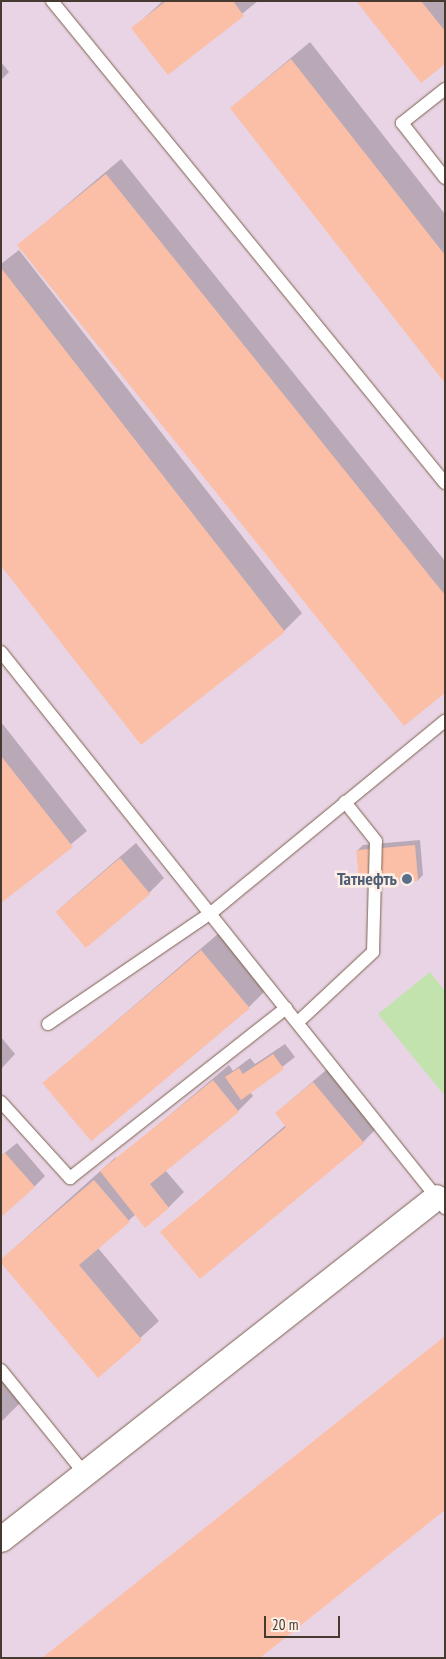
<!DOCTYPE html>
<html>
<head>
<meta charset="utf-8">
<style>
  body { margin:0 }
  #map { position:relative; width:446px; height:1659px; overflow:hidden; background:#ffdec7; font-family:"PT Sans Narrow",sans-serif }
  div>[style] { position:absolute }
  .industrial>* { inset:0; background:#e8d4e4; transform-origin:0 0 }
  .green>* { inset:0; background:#c3e3ae }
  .shadow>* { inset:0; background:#0003 }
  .building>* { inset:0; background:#fbbfa8; transform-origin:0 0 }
  .roads { filter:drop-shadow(0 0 1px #7d604c) drop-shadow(0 0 1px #7d604c) }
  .lane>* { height:12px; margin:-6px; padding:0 6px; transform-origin:6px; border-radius:6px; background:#fff }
  .street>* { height:25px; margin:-12.5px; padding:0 12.5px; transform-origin:12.5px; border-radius:12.5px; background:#fff }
  .dots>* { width:14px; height:14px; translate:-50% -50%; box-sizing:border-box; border:2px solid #fdefe6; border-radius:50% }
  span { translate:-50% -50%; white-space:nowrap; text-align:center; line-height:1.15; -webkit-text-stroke:5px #fdefe6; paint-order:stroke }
  .service-label { font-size:18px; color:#4e5e75; font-weight:700 }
  .right { translate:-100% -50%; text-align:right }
  .frame { position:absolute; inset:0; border:2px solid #463930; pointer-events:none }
  .scale { position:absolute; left:264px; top:1616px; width:76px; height:22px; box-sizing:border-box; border:2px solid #463930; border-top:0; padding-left:6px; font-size:15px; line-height:18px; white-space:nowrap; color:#463930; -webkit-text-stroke:4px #fdefe6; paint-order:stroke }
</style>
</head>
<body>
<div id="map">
  <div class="industrial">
    <i style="left:1px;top:1px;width:444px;height:1657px"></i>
  </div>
  <div class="green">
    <i style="clip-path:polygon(430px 972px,445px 991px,445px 1096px,378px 1014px)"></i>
  </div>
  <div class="shadow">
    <i style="clip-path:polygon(163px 1px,258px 1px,168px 74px,133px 28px)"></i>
    <i style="clip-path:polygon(357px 1px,445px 1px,445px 62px)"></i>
    <i style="clip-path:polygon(310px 42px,445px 214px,445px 381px,231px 108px)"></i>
    <i style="clip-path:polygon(1px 62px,9px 72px,1px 80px)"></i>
    <i style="clip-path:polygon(121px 159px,445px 561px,445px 692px,19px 245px)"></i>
    <i style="clip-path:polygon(19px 250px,302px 613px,284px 631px,1px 564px,1px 264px)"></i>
    <i style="clip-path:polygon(1px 722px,87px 831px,1px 902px)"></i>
    <i style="clip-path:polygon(420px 840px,423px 875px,418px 880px,357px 851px,363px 845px)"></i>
    <i style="clip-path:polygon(136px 843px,164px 878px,149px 893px,57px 911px)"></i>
    <i style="clip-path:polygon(219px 933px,267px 989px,249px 1007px,44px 1083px)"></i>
    <i style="clip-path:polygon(1px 1037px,15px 1054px,1px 1069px)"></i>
    <i style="clip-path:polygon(285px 1044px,295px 1057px,250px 1092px,253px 1096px,238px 1111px,165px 1170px,184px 1192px,168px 1208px,136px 1214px,98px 1248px,159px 1321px,98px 1376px,1px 1260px,116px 1157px,116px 1160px,229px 1065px,233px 1071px,250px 1058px,255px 1064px)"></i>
    <i style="clip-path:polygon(332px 1065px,381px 1124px,363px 1142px,162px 1232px,286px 1125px,276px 1113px)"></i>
    <i style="clip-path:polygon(17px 1143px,45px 1176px,34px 1187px,1px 1156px)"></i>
    <i style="clip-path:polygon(1px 1379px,20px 1403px,1px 1422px)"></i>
  </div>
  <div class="building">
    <i style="clip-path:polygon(166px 1px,233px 1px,244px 16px,168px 75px,131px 28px)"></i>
    <i style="clip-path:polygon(356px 1px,421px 1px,445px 31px,445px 64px,421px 83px)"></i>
    <i style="clip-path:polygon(291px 59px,445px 255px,445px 383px,230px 108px)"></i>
    <i style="clip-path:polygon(106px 174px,445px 595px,445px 693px,404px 726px,17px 245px)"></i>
    <i style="clip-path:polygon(1px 268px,285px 632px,141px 745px,1px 566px)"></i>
    <i style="clip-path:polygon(1px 756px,73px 847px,1px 903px)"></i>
    <i style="left:415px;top:845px;width:36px;height:59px;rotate:85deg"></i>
    <i style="left:120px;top:858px;width:47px;height:84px;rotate:50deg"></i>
    <i style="left:201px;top:950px;width:76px;height:207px;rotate:50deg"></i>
    <i style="clip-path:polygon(273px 1054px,284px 1069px,241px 1100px,225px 1077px,239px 1068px,243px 1074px)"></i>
    <i style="clip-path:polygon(213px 1080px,239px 1112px,150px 1184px,169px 1208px,145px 1228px,100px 1171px)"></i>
    <i style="clip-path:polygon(313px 1082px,364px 1143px,200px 1279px,160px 1232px,286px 1127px,275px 1113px)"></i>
    <i style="clip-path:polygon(5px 1153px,35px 1187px,1px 1217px,1px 1156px)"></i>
    <i style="clip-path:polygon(94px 1180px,130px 1222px,79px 1265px,142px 1340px,98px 1378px,1px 1263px,1px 1259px)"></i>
    <i style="clip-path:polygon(445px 1336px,445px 1510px,260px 1658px,42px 1658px)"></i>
  </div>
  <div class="roads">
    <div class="lane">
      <i style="left:52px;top:1px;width:622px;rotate:50.81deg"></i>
      <i style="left:445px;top:89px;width:55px;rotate:141.7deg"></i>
      <i style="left:402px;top:123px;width:70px;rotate:52deg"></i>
      <i style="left:1px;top:652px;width:712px;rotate:51.39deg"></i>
      <i style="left:298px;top:1022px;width:103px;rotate:-43deg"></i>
      <i style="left:373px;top:952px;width:111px;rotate:-88.5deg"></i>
      <i style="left:376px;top:841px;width:50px;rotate:-128.5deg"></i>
      <i style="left:48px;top:1024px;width:197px;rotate:-34.3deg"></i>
      <i style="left:211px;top:913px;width:303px;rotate:-39.4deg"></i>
      <i style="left:1px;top:1102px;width:103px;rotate:47.8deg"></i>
      <i style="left:70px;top:1178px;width:275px;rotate:-38.2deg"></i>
      <i style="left:1px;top:1370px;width:134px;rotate:51.1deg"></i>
    </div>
    <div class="street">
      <i style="left:1px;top:1539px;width:553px;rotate:-38.17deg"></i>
    </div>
  </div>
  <div class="dots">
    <i style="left:407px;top:879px;background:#5c6f8a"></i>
  </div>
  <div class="service-label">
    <span class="right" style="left:397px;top:879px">Татнефть</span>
  </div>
  <div class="frame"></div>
  <div class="scale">20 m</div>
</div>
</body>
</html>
